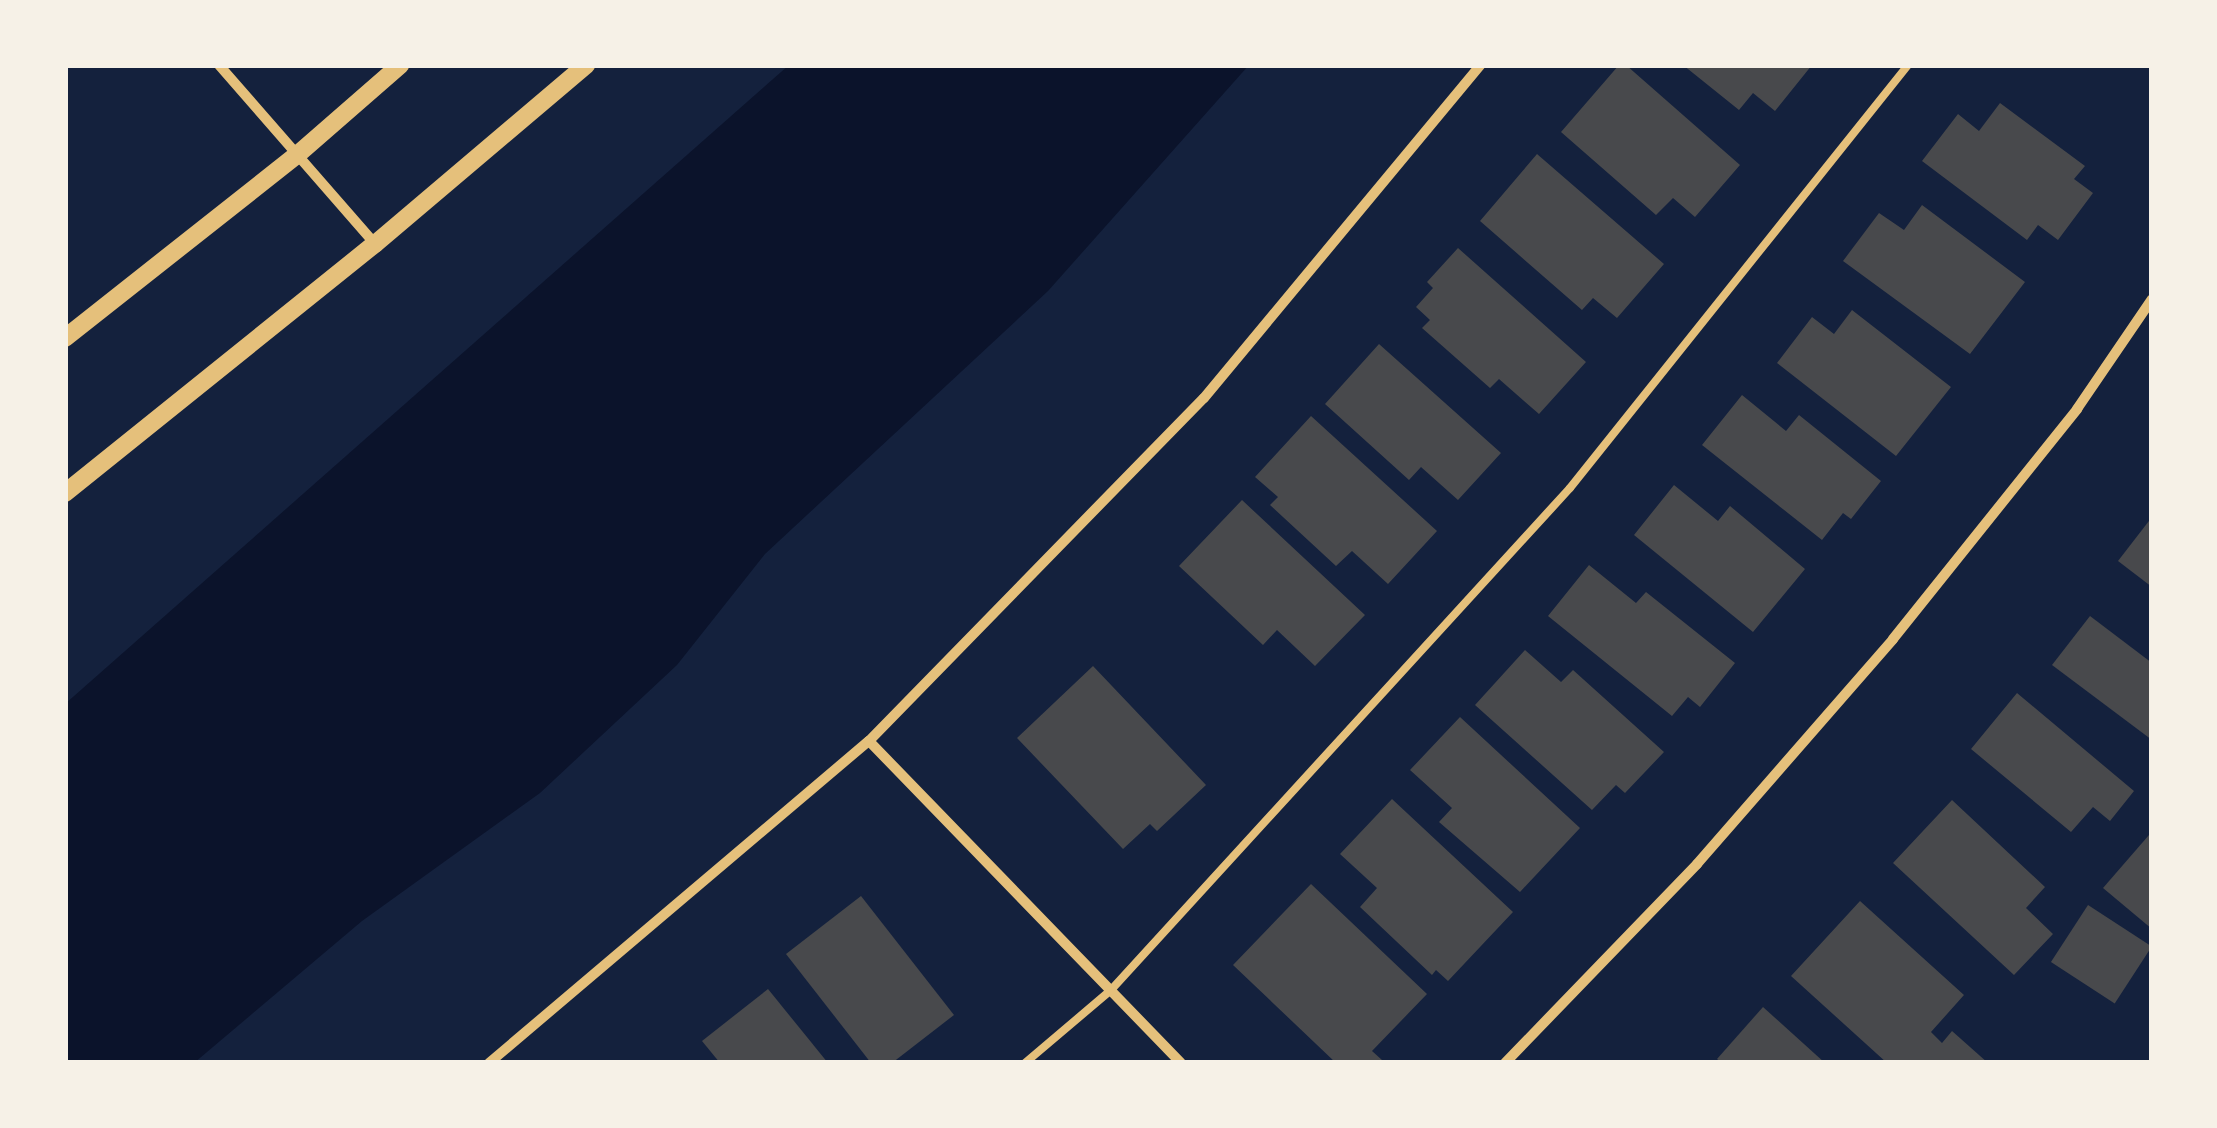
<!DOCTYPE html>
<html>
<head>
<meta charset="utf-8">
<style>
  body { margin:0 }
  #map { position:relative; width:2217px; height:1128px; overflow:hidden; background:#14213d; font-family:"Exo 2",sans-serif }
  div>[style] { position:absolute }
  .water>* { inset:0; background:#0b132b }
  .building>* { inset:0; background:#48494c; transform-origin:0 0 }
  .service>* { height:8px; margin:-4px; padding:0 4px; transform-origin:4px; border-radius:4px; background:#e5c07b }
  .minor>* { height:10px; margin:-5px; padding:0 5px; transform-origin:5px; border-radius:5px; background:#e5c07b }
  .tertiary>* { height:18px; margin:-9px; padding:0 9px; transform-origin:9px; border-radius:9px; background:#e5c07b }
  span { translate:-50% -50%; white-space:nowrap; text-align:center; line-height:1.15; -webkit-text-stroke:8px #f6f1e7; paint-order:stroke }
  .frame { position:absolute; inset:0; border:68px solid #f6f1e7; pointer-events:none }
</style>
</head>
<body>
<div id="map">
  <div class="water">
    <i style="clip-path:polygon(789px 65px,1249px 65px,1048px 291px,765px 554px,677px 665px,540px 793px,362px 921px,194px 1063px,65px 1063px,65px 704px)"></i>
  </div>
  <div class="building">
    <i style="clip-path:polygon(1619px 65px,1626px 65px,1740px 165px,1695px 217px,1673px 198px,1656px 215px,1561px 132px)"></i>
    <i style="clip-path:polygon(1683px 65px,1812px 65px,1775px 111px,1753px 93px,1739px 110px)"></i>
    <i style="clip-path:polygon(2000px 103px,2085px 166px,2074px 179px,2093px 193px,2058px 240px,2038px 225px,2027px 240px,1922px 161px,1958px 114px,1979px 131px)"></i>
    <i style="clip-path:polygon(1537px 154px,1664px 264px,1617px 318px,1593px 298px,1582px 310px,1480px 221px)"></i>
    <i style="clip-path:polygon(1922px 205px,2025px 282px,1970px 354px,1843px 261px,1879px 213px,1904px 230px)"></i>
    <i style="clip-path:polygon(1458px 248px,1586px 362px,1539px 414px,1499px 379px,1490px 388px,1422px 328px,1430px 320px,1416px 307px,1433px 288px,1427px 282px)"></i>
    <i style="clip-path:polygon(1852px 310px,1951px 387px,1896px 456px,1777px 363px,1812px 317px,1834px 334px)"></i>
    <i style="clip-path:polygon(1379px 344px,1501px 453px,1458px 500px,1421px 467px,1409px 480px,1325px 404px)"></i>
    <i style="clip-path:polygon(1742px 395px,1786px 431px,1799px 415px,1881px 481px,1851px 519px,1843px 513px,1822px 540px,1702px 445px)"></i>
    <i style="clip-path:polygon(1311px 416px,1437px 531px,1388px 584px,1352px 551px,1336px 566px,1270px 505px,1278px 497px,1255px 477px)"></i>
    <i style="clip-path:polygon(1674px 485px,1718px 521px,1730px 506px,1805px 569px,1753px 632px,1634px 535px)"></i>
    <i style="clip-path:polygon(1242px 500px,1365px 615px,1315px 666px,1277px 630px,1263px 645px,1179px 566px)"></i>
    <i style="clip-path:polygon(2152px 517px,2152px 587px,2118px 561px)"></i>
    <i style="clip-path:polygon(1589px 565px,1636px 603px,1646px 592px,1735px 663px,1700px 707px,1688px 697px,1672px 716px,1548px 616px)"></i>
    <i style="clip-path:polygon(2090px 616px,2152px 663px,2152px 740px,2052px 665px)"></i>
    <i style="clip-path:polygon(1525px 650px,1561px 682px,1573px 670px,1664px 752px,1625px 793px,1616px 785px,1592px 810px,1475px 705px)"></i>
    <i style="clip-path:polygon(1093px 666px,1206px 785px,1157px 831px,1150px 824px,1123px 849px,1017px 738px)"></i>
    <i style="clip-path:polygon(2017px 693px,2134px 791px,2110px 821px,2093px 807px,2071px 832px,1971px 749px)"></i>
    <i style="clip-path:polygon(1460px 717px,1580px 828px,1520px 892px,1439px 822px,1452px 808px,1410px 770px)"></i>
    <i style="clip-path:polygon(1392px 799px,1513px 912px,1448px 981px,1436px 970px,1432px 975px,1360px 907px,1377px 888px,1340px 854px)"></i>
    <i style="clip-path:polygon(1952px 800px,2045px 887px,2026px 908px,2053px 934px,2014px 975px,1893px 863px)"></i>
    <i style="clip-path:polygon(2149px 835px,2152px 838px,2152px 929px,2103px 888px)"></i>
    <i style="clip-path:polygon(1311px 884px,1427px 994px,1372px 1051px,1382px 1060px,1380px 1063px,1336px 1063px,1233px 965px)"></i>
    <i style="clip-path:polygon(861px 896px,954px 1015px,892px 1063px,871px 1063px,786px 954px)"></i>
    <i style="clip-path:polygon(1860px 901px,1964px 995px,1931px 1032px,1942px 1043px,1952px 1031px,1988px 1063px,1887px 1063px,1791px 976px)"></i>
    <i style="left:2088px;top:905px;width:76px;height:68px;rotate:33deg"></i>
    <i style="clip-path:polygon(768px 989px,828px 1063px,720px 1063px,702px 1041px)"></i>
    <i style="clip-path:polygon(1763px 1007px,1825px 1063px,1722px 1063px,1717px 1059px)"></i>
  </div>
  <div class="service">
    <i style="left:1025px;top:1063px;width:113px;rotate:-40.3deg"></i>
    <i style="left:1111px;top:990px;width:680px;rotate:-47.56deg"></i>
    <i style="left:1570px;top:488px;width:541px;rotate:-51.37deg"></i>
  </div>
  <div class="minor">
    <i style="left:219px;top:65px;width:237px;rotate:48.9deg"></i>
    <i style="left:869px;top:741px;width:448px;rotate:45.9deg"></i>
    <i style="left:489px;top:1063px;width:498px;rotate:-40.3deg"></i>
    <i style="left:869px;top:741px;width:479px;rotate:-45.7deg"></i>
    <i style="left:1204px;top:398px;width:433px;rotate:-50.3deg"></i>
    <i style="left:1505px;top:1063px;width:277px;rotate:-46deg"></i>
    <i style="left:1697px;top:864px;width:298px;rotate:-48.9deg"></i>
    <i style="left:1893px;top:639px;width:295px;rotate:-51.3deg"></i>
    <i style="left:2077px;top:409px;width:133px;rotate:-55.7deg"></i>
  </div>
  <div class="tertiary">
    <i style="left:65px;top:338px;width:295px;rotate:-38.3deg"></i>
    <i style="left:297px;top:155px;width:137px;rotate:-41.1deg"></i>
    <i style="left:65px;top:493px;width:398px;rotate:-38.8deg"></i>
    <i style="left:375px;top:244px;width:277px;rotate:-40.3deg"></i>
  </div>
  <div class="frame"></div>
</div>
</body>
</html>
